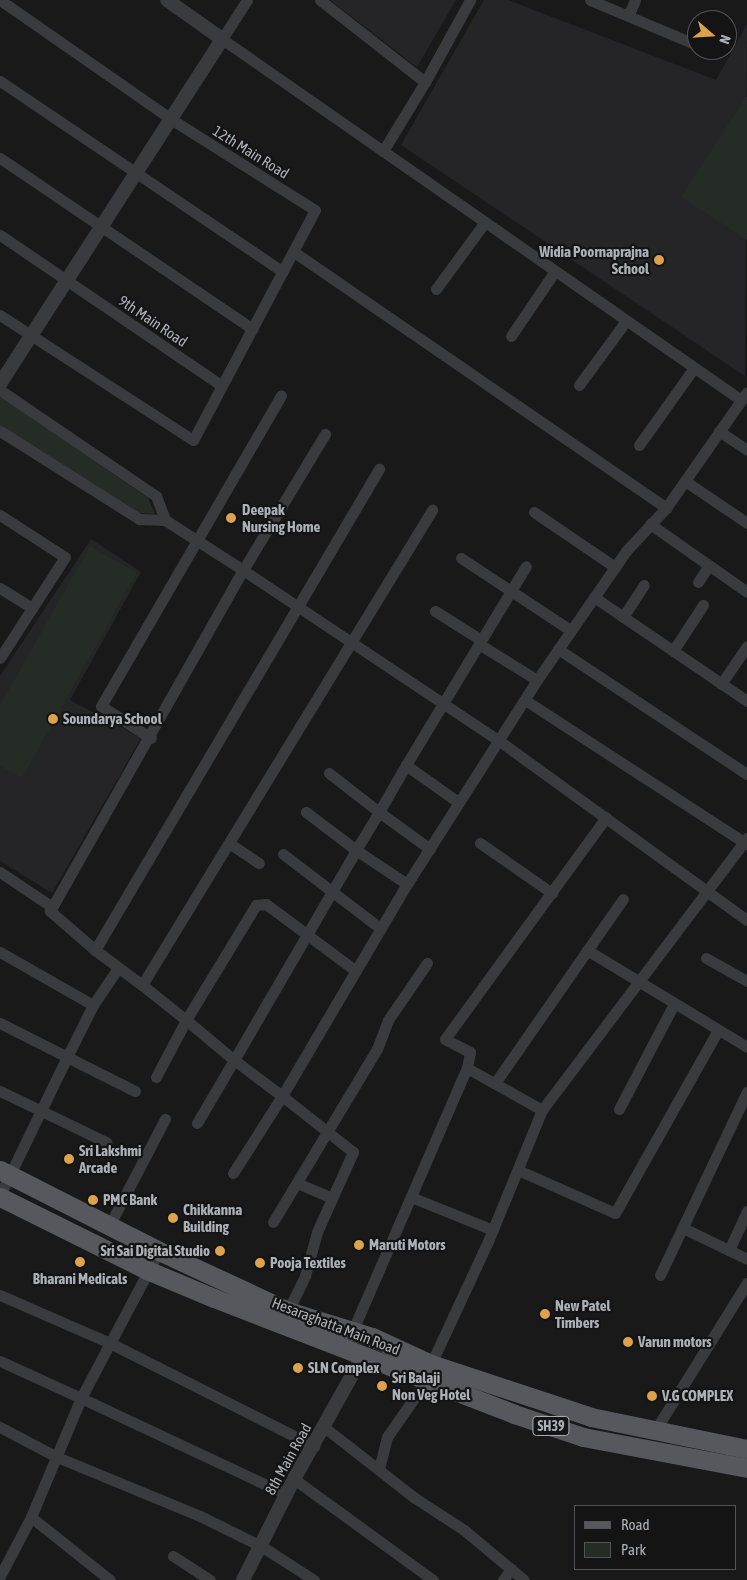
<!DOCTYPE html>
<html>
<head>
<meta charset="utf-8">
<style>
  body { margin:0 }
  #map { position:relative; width:747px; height:1580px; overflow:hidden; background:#19191a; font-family:"Asap Condensed",sans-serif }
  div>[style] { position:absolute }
  .built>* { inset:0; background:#252527 }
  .green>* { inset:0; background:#252c25 }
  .minor>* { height:11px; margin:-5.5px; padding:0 5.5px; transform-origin:5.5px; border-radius:5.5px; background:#3a3b3f }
  .tertiary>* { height:14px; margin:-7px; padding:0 7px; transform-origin:7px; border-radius:7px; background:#3a3b3f }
  .primary>* { height:19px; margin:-9.5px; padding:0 9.5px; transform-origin:9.5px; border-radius:9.5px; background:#56585e }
  .dots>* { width:14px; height:14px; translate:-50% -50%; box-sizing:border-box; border:2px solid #141415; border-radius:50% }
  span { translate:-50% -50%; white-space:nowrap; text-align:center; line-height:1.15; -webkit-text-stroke:4.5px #141415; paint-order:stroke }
  .shield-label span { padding:1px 4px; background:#141415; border:1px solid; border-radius:4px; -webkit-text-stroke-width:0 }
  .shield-label { font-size:14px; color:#acb1b8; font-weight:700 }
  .street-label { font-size:15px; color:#acb1b8 }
  .poi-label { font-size:15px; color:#acb1b8; font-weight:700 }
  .right { translate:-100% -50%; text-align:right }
  .left { translate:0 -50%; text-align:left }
  .legend { position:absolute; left:574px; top:1505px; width:162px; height:65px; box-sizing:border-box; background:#141415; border:1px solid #515356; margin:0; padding:6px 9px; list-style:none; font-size:15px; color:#acb1b8 }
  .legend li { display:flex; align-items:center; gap:10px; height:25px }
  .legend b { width:25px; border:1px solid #515356 }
  .north { position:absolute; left:687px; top:10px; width:50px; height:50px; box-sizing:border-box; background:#141415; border:1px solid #515356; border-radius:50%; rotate:109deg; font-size:14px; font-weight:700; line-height:20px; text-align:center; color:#acb1b8 }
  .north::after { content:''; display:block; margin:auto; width:18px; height:22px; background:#dda24d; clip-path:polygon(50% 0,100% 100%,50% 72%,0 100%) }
</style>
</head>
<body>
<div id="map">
  <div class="built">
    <i style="clip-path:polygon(330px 0,456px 0,417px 67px)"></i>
    <i style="clip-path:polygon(484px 0,508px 0,716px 80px,747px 24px,745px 376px,401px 145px)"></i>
    <i style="clip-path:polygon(91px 539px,141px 572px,70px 700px,141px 738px,52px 893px,0 861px,0 676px)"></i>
  </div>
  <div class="green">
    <i style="clip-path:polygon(747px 96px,747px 240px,681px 197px)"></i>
    <i style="clip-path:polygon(0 396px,148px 498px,155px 514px,136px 513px,0 427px)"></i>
    <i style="clip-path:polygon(90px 546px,137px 573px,22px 778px,0 766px,0 705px)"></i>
  </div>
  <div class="minor">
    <i style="left:0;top:0;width:208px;rotate:34.8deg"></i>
    <i style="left:171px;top:119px;width:170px;rotate:32.3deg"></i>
    <i style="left:315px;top:210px;width:260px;rotate:117.9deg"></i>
    <i style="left:193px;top:440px;width:230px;rotate:-147.1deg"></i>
    <i style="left:247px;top:0;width:46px;rotate:122.7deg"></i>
    <i style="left:222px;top:39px;width:632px;rotate:34.82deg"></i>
    <i style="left:320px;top:0;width:133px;rotate:38deg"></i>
    <i style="left:425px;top:82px;width:81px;rotate:121.3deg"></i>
    <i style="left:590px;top:0;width:116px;rotate:22.8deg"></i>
    <i style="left:628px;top:16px;width:17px;rotate:-66deg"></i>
    <i style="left:708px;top:50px;width:1px"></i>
    <i style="left:0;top:81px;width:341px;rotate:34deg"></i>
    <i style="left:425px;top:82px;width:94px;rotate:-61.2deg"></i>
    <i style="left:0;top:158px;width:305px;rotate:34.1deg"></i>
    <i style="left:0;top:235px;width:268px;rotate:34.2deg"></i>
    <i style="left:294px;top:252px;width:452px;rotate:34.5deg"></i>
    <i style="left:436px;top:289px;width:83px;rotate:-53.8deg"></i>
    <i style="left:511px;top:336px;width:78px;rotate:-55.9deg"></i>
    <i style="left:579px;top:385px;width:79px;rotate:-53.7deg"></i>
    <i style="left:0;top:390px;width:189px;rotate:34.2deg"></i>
    <i style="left:156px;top:496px;width:26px;rotate:69deg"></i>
    <i style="left:0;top:431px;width:165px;rotate:32.3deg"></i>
    <i style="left:139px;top:519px;width:26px;rotate:2deg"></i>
    <i style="left:165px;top:520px;width:93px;rotate:32.7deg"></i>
    <i style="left:243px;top:570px;width:306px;rotate:33.7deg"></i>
    <i style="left:498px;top:740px;width:307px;rotate:35.9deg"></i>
    <i style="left:719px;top:431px;width:34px;rotate:34deg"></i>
    <i style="left:639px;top:445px;width:95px;rotate:-54.5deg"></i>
    <i style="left:685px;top:481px;width:75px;rotate:34.1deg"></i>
    <i style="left:534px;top:512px;width:98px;rotate:34.2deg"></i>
    <i style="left:0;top:515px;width:77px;rotate:32.9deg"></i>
    <i style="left:65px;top:557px;width:120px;rotate:122.8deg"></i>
    <i style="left:650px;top:524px;width:118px;rotate:35deg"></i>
    <i style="left:461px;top:558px;width:131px;rotate:33.4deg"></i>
    <i style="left:698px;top:582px;width:20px;rotate:-57deg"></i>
    <i style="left:0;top:588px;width:38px;rotate:32deg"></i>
    <i style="left:594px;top:597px;width:185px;rotate:34.2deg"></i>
    <i style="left:435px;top:611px;width:54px;rotate:32.2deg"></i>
    <i style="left:623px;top:617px;width:38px;rotate:-57deg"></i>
    <i style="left:479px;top:644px;width:68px;rotate:31.8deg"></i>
    <i style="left:558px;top:649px;width:227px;rotate:33.5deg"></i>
    <i style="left:673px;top:651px;width:55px;rotate:-56.9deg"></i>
    <i style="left:721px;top:684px;width:46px;rotate:-55.6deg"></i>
    <i style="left:525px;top:700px;width:265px;rotate:33deg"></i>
    <i style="left:151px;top:738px;width:59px;rotate:-147.4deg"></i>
    <i style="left:101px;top:706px;width:359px;rotate:-59.9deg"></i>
    <i style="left:406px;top:765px;width:54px;rotate:119.9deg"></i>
    <i style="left:379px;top:812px;width:63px;rotate:36deg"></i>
    <i style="left:329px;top:773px;width:63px;rotate:38deg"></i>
    <i style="left:379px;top:812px;width:44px;rotate:121.2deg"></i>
    <i style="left:356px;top:850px;width:61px;rotate:33.7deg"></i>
    <i style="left:458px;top:802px;width:64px;rotate:-144.6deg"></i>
    <i style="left:406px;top:765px;width:232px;rotate:-58.9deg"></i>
    <i style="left:229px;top:843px;width:36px;rotate:34deg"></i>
    <i style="left:480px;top:843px;width:88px;rotate:34.8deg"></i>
    <i style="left:283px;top:854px;width:123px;rotate:37.4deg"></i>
    <i style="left:0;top:872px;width:63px;rotate:33.9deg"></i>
    <i style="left:95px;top:950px;width:60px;rotate:-139.1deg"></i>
    <i style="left:50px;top:911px;width:392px;rotate:-60.5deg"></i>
    <i style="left:243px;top:570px;width:159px;rotate:-58.9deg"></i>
    <i style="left:587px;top:950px;width:187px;rotate:31.2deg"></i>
    <i style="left:0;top:952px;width:107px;rotate:29.7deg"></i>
    <i style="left:706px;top:958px;width:47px;rotate:29.3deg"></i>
    <i style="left:118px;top:968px;width:45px;rotate:124deg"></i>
    <i style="left:93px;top:1005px;width:58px;rotate:116.6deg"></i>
    <i style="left:67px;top:1057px;width:76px;rotate:26.6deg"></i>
    <i style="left:142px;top:985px;width:59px;rotate:-143.3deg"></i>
    <i style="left:95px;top:950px;width:559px;rotate:-59.44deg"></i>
    <i style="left:0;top:1023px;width:75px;rotate:26.9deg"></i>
    <i style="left:67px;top:1057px;width:153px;rotate:115.9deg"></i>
    <i style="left:467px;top:1068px;width:16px;rotate:-79deg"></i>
    <i style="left:470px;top:1052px;width:28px;rotate:-153deg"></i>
    <i style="left:445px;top:1039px;width:274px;rotate:-54deg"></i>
    <i style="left:156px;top:1077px;width:64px;rotate:-62.2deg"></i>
    <i style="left:186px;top:1020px;width:56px;rotate:-141.5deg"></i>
    <i style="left:142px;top:985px;width:557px;rotate:-58.59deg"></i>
    <i style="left:495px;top:1083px;width:224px;rotate:-55.2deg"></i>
    <i style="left:0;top:1091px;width:118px;rotate:25.7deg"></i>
    <i style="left:619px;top:1109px;width:119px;rotate:-62.4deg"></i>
    <i style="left:197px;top:1123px;width:73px;rotate:-59.6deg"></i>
    <i style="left:234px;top:1060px;width:62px;rotate:-140.2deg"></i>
    <i style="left:186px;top:1020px;width:135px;rotate:-58.7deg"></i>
    <i style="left:256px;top:905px;width:10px;rotate:-6deg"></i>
    <i style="left:266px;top:904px;width:112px;rotate:36.7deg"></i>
    <i style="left:518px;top:1170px;width:106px;rotate:23.9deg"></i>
    <i style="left:615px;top:1213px;width:210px;rotate:-60.6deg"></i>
    <i style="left:233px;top:1173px;width:91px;rotate:-57.5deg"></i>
    <i style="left:282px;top:1096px;width:60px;rotate:-143.1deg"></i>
    <i style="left:234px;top:1060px;width:243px;rotate:-59.8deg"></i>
    <i style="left:356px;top:850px;width:63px;rotate:-142.8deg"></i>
    <i style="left:297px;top:1183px;width:38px;rotate:23deg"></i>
    <i style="left:411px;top:1197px;width:88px;rotate:21.9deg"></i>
    <i style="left:273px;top:1222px;width:202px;rotate:-59deg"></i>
    <i style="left:377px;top:1049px;width:31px;rotate:-69deg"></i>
    <i style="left:388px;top:1020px;width:69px;rotate:-55.6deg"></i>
    <i style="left:109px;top:1226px;width:121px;rotate:-62.4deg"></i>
    <i style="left:683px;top:1228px;width:71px;rotate:25.8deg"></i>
    <i style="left:729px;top:1250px;width:43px;rotate:-65.2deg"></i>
    <i style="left:159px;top:1251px;width:104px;rotate:118deg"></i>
    <i style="left:110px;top:1343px;width:229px;rotate:26.8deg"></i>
    <i style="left:660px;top:1275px;width:203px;rotate:-64.6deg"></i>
    <i style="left:0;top:1295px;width:120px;rotate:23.6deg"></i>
    <i style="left:110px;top:1343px;width:62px;rotate:117.8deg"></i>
    <i style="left:81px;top:1398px;width:226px;rotate:25.1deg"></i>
    <i style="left:288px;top:1311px;width:39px;rotate:-64deg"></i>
    <i style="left:305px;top:1276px;width:46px;rotate:-74.7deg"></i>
    <i style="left:317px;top:1232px;width:88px;rotate:-65.8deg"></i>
    <i style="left:353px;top:1152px;width:90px;rotate:-141.7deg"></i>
    <i style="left:282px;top:1096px;width:246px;rotate:-59.5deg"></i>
    <i style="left:407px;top:884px;width:242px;rotate:-57.5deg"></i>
    <i style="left:537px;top:680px;width:157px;rotate:-55.4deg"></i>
    <i style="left:626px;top:551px;width:59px;rotate:-47.1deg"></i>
    <i style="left:666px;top:508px;width:141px;rotate:-55.1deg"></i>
    <i style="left:352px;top:1332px;width:288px;rotate:-66.5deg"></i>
    <i style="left:467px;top:1068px;width:86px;rotate:29.2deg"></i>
    <i style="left:0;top:1361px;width:89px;rotate:24.6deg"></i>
    <i style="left:81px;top:1398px;width:129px;rotate:112.8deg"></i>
    <i style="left:31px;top:1517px;width:67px;rotate:117.7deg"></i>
    <i style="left:431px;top:1364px;width:138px;rotate:-65.1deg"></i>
    <i style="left:489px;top:1239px;width:139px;rotate:-67.7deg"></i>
    <i style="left:542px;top:1110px;width:341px;rotate:-53deg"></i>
    <i style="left:0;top:1427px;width:64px;rotate:27.8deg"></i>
    <i style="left:57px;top:1457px;width:155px;rotate:22.4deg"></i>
    <i style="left:200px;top:1516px;width:68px;rotate:26.2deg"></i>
    <i style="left:261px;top:1546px;width:63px;rotate:32.7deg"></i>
    <i style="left:324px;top:1427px;width:115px;rotate:38deg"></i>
    <i style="left:415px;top:1498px;width:59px;rotate:33.1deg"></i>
    <i style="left:464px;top:1530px;width:78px;rotate:39.8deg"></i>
    <i style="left:656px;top:1429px;width:172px;rotate:-58.1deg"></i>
    <i style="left:379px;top:1469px;width:33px;rotate:-76deg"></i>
    <i style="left:387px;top:1437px;width:68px;rotate:-55.1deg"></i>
    <i style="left:294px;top:1479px;width:172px;rotate:36deg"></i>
    <i style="left:31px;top:1517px;width:101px;rotate:38.6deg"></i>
    <i style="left:173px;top:1556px;width:44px;rotate:33deg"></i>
    <i style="left:503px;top:1580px;width:14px;rotate:-54deg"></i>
  </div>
  <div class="tertiary">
    <i style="left:0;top:384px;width:410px;rotate:-57.2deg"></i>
    <i style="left:222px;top:39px;width:67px;rotate:-144.7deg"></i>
    <i style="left:243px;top:1580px;width:113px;rotate:-63.2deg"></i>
    <i style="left:294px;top:1479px;width:143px;rotate:-60.8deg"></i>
  </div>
  <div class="primary">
    <i style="left:0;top:1170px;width:178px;rotate:27deg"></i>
    <i style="left:159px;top:1251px;width:142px;rotate:24.9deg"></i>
    <i style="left:288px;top:1311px;width:88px;rotate:17.2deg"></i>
    <i style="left:372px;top:1337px;width:65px;rotate:24.6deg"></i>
    <i style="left:431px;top:1364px;width:169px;rotate:18.3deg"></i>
    <i style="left:591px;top:1417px;width:159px;rotate:11.6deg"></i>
    <i style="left:0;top:1197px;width:164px;rotate:26.4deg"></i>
    <i style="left:147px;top:1270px;width:73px;rotate:22.7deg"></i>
    <i style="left:214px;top:1298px;width:322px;rotate:21.1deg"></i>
    <i style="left:514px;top:1414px;width:73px;rotate:18.4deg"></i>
    <i style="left:583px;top:1437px;width:167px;rotate:10.7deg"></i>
  </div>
  <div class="dots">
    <i style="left:659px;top:260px;background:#dda24d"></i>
    <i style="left:231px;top:518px;background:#dda24d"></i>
    <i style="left:53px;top:719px;background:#dda24d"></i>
    <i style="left:69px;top:1159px;background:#dda24d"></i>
    <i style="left:93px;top:1200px;background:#dda24d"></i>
    <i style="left:173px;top:1218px;background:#dda24d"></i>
    <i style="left:359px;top:1245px;background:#dda24d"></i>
    <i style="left:220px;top:1251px;background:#dda24d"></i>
    <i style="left:80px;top:1262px;background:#dda24d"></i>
    <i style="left:260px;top:1263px;background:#dda24d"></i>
    <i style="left:545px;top:1314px;background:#dda24d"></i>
    <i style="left:628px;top:1342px;background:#dda24d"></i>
    <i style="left:298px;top:1368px;background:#dda24d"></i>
    <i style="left:382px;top:1386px;background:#dda24d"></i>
    <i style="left:652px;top:1396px;background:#dda24d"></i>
  </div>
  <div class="shield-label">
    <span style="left:551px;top:1426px">SH39</span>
  </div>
  <div class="street-label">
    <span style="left:251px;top:152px;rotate:32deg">12th Main Road</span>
    <span style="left:153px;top:321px;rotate:34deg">9th Main Road</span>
    <span style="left:336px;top:1326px;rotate:21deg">Hesaraghatta Main Road</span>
    <span style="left:288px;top:1459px;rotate:-61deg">8th Main Road</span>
  </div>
  <div class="poi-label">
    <span class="right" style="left:649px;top:260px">Widia Poornaprajna<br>School</span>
    <span class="left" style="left:242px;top:518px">Deepak<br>Nursing Home</span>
    <span class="left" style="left:63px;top:719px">Soundarya School</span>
    <span class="left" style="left:79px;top:1159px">Sri Lakshmi<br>Arcade</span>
    <span class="left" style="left:103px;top:1200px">PMC Bank</span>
    <span class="left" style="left:183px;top:1218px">Chikkanna<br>Building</span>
    <span class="left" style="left:369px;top:1245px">Maruti Motors</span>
    <span class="right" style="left:210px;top:1251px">Sri Sai Digital Studio</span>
    <span class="left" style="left:270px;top:1263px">Pooja Textiles</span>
    <span style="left:80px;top:1279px">Bharani Medicals</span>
    <span class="left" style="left:555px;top:1314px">New Patel<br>Timbers</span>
    <span class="left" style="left:638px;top:1342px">Varun motors</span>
    <span class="left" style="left:308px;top:1368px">SLN Complex</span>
    <span class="left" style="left:392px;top:1386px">Sri Balaji<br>Non Veg Hotel</span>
    <span class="left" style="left:662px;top:1396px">V.G COMPLEX</span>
  </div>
  <ul class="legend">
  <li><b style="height:6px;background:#56585e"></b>Road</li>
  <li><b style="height:14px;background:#252c25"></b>Park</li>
  </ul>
  <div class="north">N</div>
</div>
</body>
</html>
